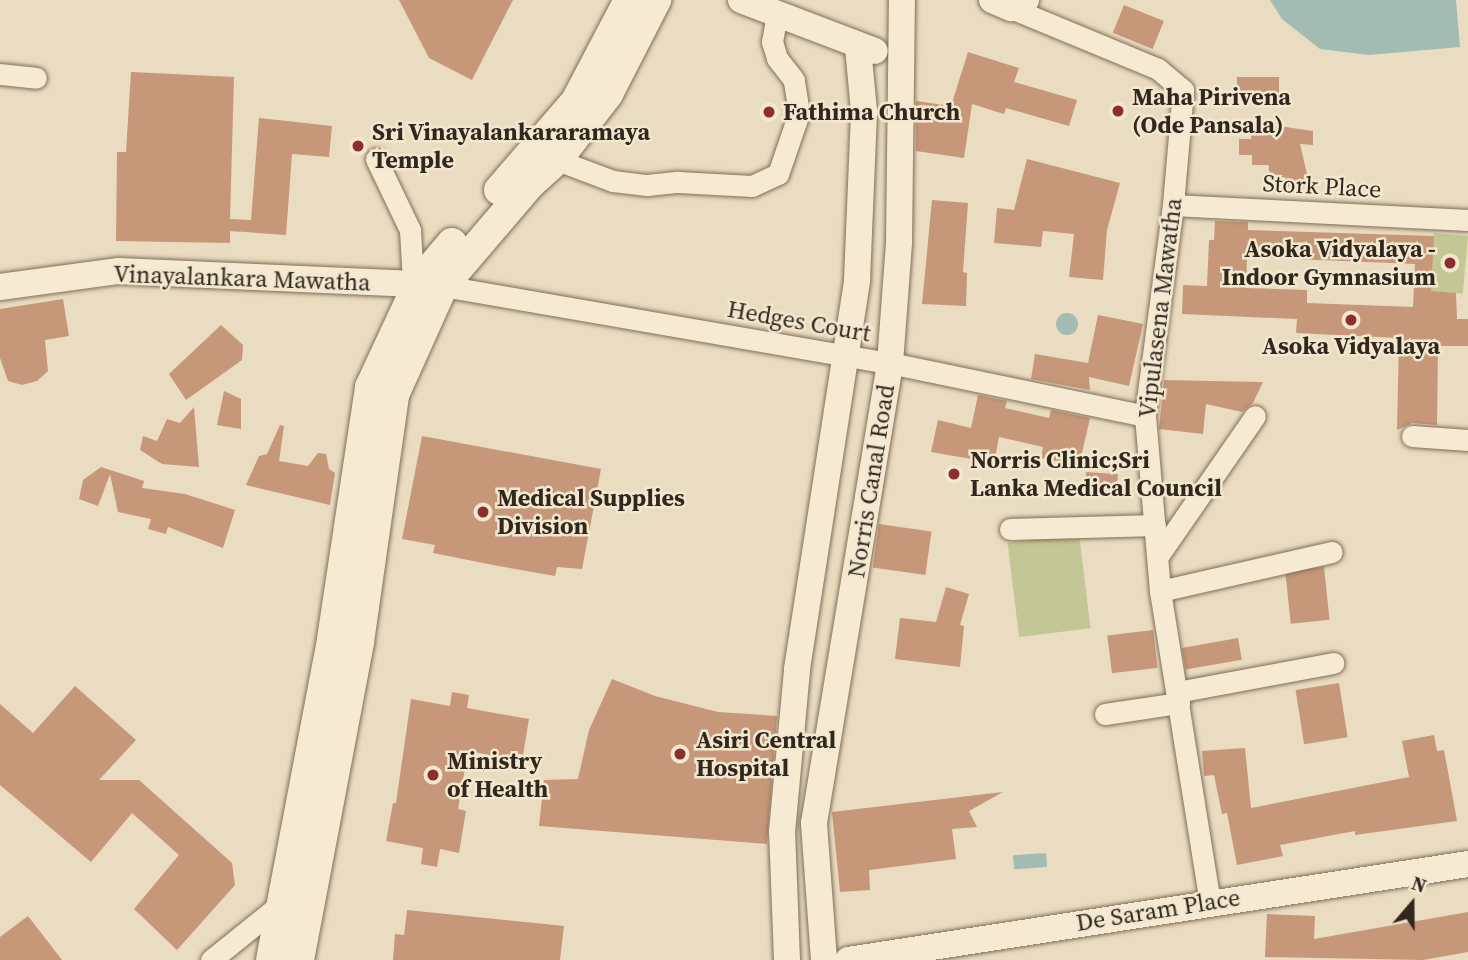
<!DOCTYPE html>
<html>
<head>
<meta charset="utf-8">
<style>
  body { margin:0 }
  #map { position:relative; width:1468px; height:960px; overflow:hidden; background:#eadcc0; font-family:"Source Serif 4",serif }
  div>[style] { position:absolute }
  .green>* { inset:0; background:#c2c795; transform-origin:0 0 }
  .water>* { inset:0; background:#a2bcb4; transform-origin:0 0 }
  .round { border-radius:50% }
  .building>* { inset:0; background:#c69778; transform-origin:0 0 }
  .roads { filter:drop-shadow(0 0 2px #816e59) drop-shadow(0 0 2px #816e59) }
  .minor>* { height:21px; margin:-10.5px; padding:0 10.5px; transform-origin:10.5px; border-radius:10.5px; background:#f6ead2 }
  .tertiary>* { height:26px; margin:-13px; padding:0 13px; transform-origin:13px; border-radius:13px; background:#f6ead2 }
  .secondary>* { height:30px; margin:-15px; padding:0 15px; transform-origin:15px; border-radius:15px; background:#f6ead2 }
  .dots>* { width:19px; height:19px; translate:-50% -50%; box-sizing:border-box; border:4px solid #f2e7cf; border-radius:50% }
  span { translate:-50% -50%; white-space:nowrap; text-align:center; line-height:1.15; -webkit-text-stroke:5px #f2e7cf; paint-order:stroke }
  .poi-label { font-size:24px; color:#32271d; font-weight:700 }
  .left { translate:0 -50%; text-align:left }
  .right { translate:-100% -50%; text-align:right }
  .street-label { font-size:24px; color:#32271d }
  .north { position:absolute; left:1377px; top:869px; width:70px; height:70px; -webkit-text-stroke:5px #f2e7cf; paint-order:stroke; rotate:20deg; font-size:19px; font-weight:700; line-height:28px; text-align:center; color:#32271d }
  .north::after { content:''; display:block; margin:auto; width:24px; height:32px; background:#32271d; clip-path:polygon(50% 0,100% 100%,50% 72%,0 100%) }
</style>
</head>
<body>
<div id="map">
  <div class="green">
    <i style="left:1434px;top:233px;width:34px;height:58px;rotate:5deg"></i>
    <i style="left:1079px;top:534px;width:95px;height:72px;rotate:83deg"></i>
  </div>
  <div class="water">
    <i style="clip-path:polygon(1270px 0,1456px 0,1460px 47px,1369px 55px,1320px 49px,1282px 19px)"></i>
    <i class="round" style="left:1056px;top:313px;width:22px;height:22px"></i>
    <i style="left:1046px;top:853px;width:14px;height:33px;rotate:86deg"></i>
  </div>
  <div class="building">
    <i style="clip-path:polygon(399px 0,513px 0,472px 80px,429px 58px)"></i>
    <i style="left:1124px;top:5px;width:43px;height:30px;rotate:22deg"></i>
    <i style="clip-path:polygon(968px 52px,1019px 68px,1014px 82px,1077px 100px,1069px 126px,1006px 108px,1004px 114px,972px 104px,964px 158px,916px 151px,916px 101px,951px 106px)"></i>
    <i style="clip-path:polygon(131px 72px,234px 77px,230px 219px,251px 220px,259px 118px,332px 126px,329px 157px,292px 154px,286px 235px,230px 231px,230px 243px,116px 241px,117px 152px,126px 152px)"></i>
    <i style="left:1237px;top:77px;width:42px;height:23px"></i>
    <i style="clip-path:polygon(1279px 126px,1313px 131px,1313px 145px,1300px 144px,1310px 187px,1268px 186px,1269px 165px,1252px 165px,1252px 155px,1239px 155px,1239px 139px,1251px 139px,1251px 129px)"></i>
    <i style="clip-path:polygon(1027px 159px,1120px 183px,1107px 230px,1103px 280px,1069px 277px,1074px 234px,1043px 231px,1041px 247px,994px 243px,997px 208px,1014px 210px)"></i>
    <i style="clip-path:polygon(932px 200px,968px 203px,963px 272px,967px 273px,966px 306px,922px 304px)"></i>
    <i style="clip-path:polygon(evenodd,1215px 221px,1248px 222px,1248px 230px,1434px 236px,1431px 291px,1456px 293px,1457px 319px,1468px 319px,1468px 346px,1438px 346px,1437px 425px,1412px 423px,1397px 430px,1399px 338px,1296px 333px,1297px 319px,1182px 314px,1183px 285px,1207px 286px,1209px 240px,1214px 240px,1215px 221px,1247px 257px,1415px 264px,1413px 307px,1307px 303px,1307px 290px,1246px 288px,1247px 257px)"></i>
    <i style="clip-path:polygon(63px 299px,69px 336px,45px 340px,48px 371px,37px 381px,22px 385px,8px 381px,0 358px,0 309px)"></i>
    <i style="clip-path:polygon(1098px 315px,1143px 324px,1129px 386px,1089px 377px,1090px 390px,1031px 379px,1035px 354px,1088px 363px)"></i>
    <i style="clip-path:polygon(221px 325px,243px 345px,242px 360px,186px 400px,169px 374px)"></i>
    <i style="clip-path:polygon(1164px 380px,1263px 382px,1253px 403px,1242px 412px,1206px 404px,1203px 434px,1159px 429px)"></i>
    <i style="clip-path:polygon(224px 391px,241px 399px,241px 429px,217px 425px)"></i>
    <i style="clip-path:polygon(978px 395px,1007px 401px,1005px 408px,1049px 418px,1051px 410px,1090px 418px,1079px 466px,1041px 458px,1043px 447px,999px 437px,994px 463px,931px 452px,938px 420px,971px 428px)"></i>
    <i style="clip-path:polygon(194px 407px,199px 467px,162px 464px,140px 450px,143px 436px,157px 441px,167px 419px,180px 423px)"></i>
    <i style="clip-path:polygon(280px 425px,284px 426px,279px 461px,308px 466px,318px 453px,326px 454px,329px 469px,335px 473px,330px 505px,246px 485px,259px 456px,267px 454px)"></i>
    <i style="clip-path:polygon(422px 436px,601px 469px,582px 569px,557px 567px,555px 576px,493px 565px,433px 553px,435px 545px,402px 539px)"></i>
    <i style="clip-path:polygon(101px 467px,144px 481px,142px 488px,185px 494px,235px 510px,223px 548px,168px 527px,166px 534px,148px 529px,151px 519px,118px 512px,110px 474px,98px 506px,79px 499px,83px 480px)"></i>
    <i style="left:1086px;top:472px;width:32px;height:22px;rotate:4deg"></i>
    <i style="left:879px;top:524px;width:53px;height:44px;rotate:8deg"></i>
    <i style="left:1324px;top:567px;width:53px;height:39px;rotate:84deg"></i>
    <i style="clip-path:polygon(946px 587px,969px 594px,960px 625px,964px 626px,960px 667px,895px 659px,900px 618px,936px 622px)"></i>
    <i style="left:1153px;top:630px;width:38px;height:46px;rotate:83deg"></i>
    <i style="left:1238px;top:638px;width:22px;height:57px;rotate:80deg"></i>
    <i style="clip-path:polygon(612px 679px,655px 696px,718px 712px,777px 716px,767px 844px,539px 826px,544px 780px,578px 779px,589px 730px)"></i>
    <i style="left:1339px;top:683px;width:55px;height:44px;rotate:81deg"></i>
    <i style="clip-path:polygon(75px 686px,136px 740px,99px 780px,139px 780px,232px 863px,235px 885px,177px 950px,134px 909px,179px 855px,132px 813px,91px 862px,0 785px,0 704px,33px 733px)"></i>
    <i style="clip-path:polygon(452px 692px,469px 695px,467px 708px,529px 719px,522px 761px,468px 751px,458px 809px,466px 811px,459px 853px,440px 849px,437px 867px,421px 864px,423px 848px,386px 841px,393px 803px,396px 803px,411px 699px,450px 706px)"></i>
    <i style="clip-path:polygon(1434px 735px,1437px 751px,1444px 750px,1457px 821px,1355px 835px,1355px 831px,1280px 845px,1283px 856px,1237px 865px,1227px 813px,1222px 814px,1214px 775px,1204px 776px,1202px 751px,1245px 748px,1251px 808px,1409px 777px,1402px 741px)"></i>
    <i style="clip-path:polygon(1003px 792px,969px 811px,977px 827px,952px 829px,956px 859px,869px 870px,870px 890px,840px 892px,832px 812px)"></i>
    <i style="clip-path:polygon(407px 910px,564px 926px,560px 960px,393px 960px,395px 934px,404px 935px)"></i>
    <i style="clip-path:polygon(1468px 912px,1468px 952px,1423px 960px,1265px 957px,1267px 914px,1315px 916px,1314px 939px)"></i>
    <i style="clip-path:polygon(28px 916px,62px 960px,0 960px,0 937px)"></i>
  </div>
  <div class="roads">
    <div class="minor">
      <i style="left:1011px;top:8px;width:159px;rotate:22.5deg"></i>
      <i style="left:1158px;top:69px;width:33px;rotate:40deg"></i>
      <i style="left:1183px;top:90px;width:115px;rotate:95deg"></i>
      <i style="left:1173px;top:205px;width:213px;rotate:97.6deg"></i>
      <i style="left:1145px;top:416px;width:176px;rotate:85.1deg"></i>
      <i style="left:1160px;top:591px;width:315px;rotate:80.9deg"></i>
      <i style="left:0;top:74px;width:36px;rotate:6deg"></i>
      <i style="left:376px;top:159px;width:79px;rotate:64.4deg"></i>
      <i style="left:410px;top:230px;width:52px;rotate:86.7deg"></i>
      <i style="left:557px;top:160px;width:60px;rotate:20.6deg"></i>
      <i style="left:613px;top:181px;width:34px;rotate:7deg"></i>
      <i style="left:647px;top:185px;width:31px;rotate:-6deg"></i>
      <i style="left:678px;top:182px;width:74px;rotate:3.1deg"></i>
      <i style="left:752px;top:186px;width:29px;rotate:-25deg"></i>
      <i style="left:778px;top:174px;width:65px;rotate:-71deg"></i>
      <i style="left:799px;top:113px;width:33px;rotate:-99deg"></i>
      <i style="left:794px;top:80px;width:28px;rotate:-128deg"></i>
      <i style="left:777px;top:58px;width:17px;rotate:-107deg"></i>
      <i style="left:772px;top:42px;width:27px;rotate:-80deg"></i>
      <i style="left:1173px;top:205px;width:295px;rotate:2.9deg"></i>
      <i style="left:443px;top:286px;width:454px;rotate:9.8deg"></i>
      <i style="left:890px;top:363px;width:260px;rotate:11.7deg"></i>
      <i style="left:1412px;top:436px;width:56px;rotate:4.1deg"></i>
      <i style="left:1010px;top:529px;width:145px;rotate:-1.6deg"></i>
      <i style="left:1158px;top:556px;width:170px;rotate:-55.3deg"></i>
      <i style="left:1160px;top:591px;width:176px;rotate:-12.8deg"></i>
      <i style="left:1177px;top:692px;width:159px;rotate:-10.5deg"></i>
      <i style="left:1105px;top:714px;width:75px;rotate:-8.5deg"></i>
      <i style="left:211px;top:960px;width:91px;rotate:-38.8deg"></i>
    </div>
    <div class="tertiary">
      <i style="left:741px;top:0;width:143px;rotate:20.8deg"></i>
      <i style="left:992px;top:0;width:21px;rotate:23deg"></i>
      <i style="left:1011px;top:8px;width:17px;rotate:-28deg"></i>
      <i style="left:0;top:287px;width:120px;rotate:-7.7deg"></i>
      <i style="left:119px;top:271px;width:319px;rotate:2.5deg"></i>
      <i style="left:787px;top:960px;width:128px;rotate:-92.2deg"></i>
      <i style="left:782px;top:832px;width:164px;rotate:-84.7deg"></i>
      <i style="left:797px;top:669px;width:394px;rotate:-81.2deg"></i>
      <i style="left:857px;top:280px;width:169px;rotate:-87.6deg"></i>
      <i style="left:864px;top:111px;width:63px;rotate:-95.4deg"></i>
      <i style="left:824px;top:960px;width:137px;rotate:-94.2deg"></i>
      <i style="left:814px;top:823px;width:466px;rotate:-80.6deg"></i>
      <i style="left:890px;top:363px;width:121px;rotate:-85.7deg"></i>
      <i style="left:899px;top:242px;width:242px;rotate:-89.3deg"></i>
      <i style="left:848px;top:960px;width:627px;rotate:-8.8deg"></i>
    </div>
    <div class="secondary">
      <i style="left:499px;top:190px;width:118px;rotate:-49.1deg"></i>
      <i style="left:576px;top:101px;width:114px;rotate:-62.3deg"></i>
      <i style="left:271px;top:960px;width:327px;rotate:-79.2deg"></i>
      <i style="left:332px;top:639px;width:255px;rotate:-81.4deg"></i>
      <i style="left:370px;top:387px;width:116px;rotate:-65deg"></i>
      <i style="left:419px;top:282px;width:51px;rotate:-49.8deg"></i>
      <i style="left:299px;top:960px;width:324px;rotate:-79.3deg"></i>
      <i style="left:359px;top:642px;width:249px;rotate:-81.9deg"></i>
      <i style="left:394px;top:395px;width:120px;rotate:-65.8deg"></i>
      <i style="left:443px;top:286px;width:134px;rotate:-49.5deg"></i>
      <i style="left:530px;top:184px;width:36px;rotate:-42deg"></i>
      <i style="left:557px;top:160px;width:83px;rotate:-52.3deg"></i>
      <i style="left:608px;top:94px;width:106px;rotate:-62.9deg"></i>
    </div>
  </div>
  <div class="dots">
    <i style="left:1118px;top:111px;background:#8c2e30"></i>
    <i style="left:769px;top:112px;background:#8c2e30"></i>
    <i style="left:358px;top:146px;background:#8c2e30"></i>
    <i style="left:1450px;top:263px;background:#8c2e30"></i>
    <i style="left:1351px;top:320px;background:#8c2e30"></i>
    <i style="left:954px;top:474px;background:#8c2e30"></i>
    <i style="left:483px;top:512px;background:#8c2e30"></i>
    <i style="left:680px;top:754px;background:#8c2e30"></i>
    <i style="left:433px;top:775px;background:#8c2e30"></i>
  </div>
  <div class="poi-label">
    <span class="left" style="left:1132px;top:111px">Maha Pirivena<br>(Ode Pansala)</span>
    <span class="left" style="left:783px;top:112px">Fathima Church</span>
    <span class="left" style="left:372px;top:146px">Sri Vinayalankararamaya<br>Temple</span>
    <span class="right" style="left:1436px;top:263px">Asoka Vidyalaya -<br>Indoor Gymnasium</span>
    <span style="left:1351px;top:346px">Asoka Vidyalaya</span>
    <span class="left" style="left:970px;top:474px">Norris Clinic;Sri<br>Lanka Medical Council</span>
    <span class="left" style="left:497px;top:512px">Medical Supplies<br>Division</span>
    <span class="left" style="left:696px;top:754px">Asiri Central<br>Hospital</span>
    <span class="left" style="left:447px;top:775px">Ministry<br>of Health</span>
  </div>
  <div class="street-label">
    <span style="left:1322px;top:186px;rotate:3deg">Stork Place</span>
    <span style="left:242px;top:278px;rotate:2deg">Vinayalankara Mawatha</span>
    <span style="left:1160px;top:308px;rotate:-83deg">Vipulasena Mawatha</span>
    <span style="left:799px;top:321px;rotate:10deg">Hedges Court</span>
    <span style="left:871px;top:481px;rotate:-81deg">Norris Canal Road</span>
    <span style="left:1158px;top:910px;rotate:-9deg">De Saram Place</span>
  </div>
  <div class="north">N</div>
</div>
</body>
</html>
